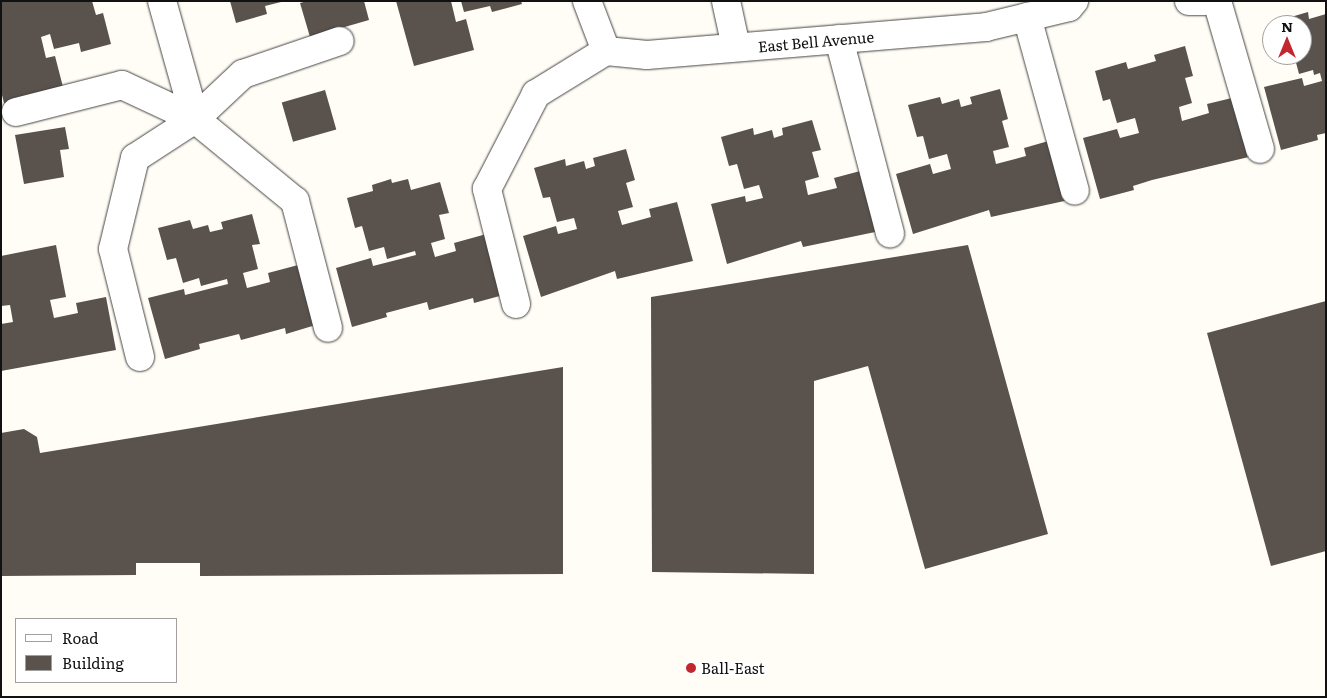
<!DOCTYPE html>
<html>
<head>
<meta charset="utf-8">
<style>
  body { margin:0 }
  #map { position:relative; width:1327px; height:698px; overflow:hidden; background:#fffdf5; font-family:Literata,serif }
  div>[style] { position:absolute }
  .building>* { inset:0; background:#5a524d; transform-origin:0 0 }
  .roads { filter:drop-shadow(0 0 1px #444) drop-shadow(0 0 1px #444) }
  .minor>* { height:28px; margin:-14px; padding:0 14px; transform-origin:14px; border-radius:14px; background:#fff }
  .dots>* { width:14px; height:14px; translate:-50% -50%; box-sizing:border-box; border:2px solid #fff; border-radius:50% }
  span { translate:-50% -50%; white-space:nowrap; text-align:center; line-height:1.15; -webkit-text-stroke:5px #fff; paint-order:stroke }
  .street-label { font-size:15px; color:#111 }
  .poi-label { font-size:15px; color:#111 }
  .left { translate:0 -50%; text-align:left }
  .frame { position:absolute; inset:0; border:2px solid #111; pointer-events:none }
  .legend { position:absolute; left:15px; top:618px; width:162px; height:65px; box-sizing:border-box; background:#fff; border:1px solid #a0a0a0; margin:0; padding:6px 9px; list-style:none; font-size:15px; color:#111 }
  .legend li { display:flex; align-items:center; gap:10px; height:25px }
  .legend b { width:25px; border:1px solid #a0a0a0 }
  .north { position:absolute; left:1262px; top:15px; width:50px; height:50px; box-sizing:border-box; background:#fff; border:1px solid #a0a0a0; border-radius:50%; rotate:0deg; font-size:14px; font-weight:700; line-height:20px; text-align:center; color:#111 }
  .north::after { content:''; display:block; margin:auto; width:18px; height:22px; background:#c4262e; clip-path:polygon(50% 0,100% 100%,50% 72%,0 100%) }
</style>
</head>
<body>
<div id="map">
  <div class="building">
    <i style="clip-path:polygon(1px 1px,92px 1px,96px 15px,103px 13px,111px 44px,81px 52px,79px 43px,54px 49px,50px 34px,41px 37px,46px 58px,55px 56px,63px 87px,4px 103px,1px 91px)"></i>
    <i style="clip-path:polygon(230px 1px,281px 1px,281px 2px,265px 6px,267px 14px,236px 23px)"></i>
    <i style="clip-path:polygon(307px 1px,364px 1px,369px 20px,310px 37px,300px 3px)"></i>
    <i style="clip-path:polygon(396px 1px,451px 1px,456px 22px,466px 19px,474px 50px,414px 66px)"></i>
    <i style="clip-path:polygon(461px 1px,521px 1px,522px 4px,492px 12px,490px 6px,464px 12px)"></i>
    <i style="clip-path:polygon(1308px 12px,1309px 19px,1326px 14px,1326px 133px,1317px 135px,1318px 140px,1281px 150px,1264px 87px,1302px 78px,1304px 86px,1322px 81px,1320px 73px,1314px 75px,1313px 70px,1299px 74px,1294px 55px,1302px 55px,1302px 25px,1286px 25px,1284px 19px)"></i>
    <i style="clip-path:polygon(1185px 46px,1193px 76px,1185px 78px,1192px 103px,1179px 107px,1182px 121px,1209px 113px,1207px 104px,1236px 97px,1253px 156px,1152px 180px,1133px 186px,1134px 190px,1100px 199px,1083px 138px,1117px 129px,1120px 138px,1139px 133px,1135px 118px,1117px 123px,1110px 99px,1103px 101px,1095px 71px,1126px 62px,1128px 69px,1156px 61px,1154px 55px)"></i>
    <i style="clip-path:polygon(1000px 89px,1008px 119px,1002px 121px,1009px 147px,993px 151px,996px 164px,1026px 156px,1024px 148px,1052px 140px,1069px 200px,991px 217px,989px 210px,913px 234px,896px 174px,930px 164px,933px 174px,951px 169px,947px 154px,929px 159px,923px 136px,917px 137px,908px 105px,940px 97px,942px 104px,959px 99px,961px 107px,972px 104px,970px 97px)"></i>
    <i style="left:325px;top:90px;width:41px;height:45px;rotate:74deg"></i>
    <i style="clip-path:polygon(812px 120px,821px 150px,812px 152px,819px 177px,805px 181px,808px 195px,837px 188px,834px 178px,864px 170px,880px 231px,803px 247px,801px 241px,727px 264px,711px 204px,745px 196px,746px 202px,763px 198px,759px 185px,744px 189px,737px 164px,729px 166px,721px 137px,753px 128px,754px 135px,772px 130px,774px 138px,783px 135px,782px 128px)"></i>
    <i style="clip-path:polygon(65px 127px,69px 149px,60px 150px,64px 177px,24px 184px,15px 135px)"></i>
    <i style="clip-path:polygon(626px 149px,635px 180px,626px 183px,633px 207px,618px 211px,622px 225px,651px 217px,649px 209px,677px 202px,693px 261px,617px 279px,615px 271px,541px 297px,523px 236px,556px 226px,558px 234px,577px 229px,574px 218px,557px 222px,550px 197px,543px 198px,534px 168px,565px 159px,566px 166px,584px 161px,586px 169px,595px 166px,593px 158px)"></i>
    <i style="clip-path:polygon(391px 179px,392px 183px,408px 179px,411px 190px,440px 182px,449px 213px,439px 215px,445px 239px,431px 243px,435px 257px,456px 251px,454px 243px,490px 233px,507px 294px,474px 303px,473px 298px,429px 310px,427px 302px,386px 313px,387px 317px,352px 327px,336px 268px,371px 258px,373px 266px,416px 255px,415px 251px,387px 259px,384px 247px,369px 251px,362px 226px,355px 228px,347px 198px,373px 191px,372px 185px)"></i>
    <i style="clip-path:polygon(252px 214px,260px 244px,252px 245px,258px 269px,243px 273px,247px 288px,270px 282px,268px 273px,302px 264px,319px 324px,286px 334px,285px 328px,241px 340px,239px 334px,199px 344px,200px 349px,165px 359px,148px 298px,184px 289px,185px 295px,228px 284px,227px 279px,201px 286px,199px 278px,183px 283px,176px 258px,167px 260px,158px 228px,190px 220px,193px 229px,208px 225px,210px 232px,223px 229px,221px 222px)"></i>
    <i style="clip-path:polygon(56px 245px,66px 297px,50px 300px,54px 318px,78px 313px,76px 303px,106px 297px,116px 350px,1px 371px,1px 324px,13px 322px,10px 305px,1px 306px,1px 256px)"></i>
    <i style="clip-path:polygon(968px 245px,1048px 534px,925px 569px,868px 366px,814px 381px,814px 574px,652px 572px,651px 297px)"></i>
    <i style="clip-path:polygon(1326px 301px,1326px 551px,1271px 566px,1207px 333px)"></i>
    <i style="clip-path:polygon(563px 367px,563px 574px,200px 576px,200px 563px,136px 563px,136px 575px,1px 576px,1px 433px,24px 429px,37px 437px,40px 453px)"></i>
  </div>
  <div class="roads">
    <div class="minor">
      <i style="left:162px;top:1px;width:123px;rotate:74.4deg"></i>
      <i style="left:587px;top:1px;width:53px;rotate:69.2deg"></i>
      <i style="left:606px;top:51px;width:41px;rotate:5.6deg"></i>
      <i style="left:647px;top:55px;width:340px;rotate:-4.7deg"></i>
      <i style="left:986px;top:27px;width:85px;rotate:-13.5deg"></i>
      <i style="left:1069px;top:7px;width:8px;rotate:-50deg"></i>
      <i style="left:726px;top:1px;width:47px;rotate:77.7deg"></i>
      <i style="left:1189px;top:1px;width:16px"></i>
      <i style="left:1217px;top:1px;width:154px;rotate:73.8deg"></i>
      <i style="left:1027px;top:17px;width:180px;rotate:74.6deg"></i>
      <i style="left:839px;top:39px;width:201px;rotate:75.3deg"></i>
      <i style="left:16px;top:112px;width:109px;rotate:-14.3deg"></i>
      <i style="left:122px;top:85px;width:81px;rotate:25deg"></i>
      <i style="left:195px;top:119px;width:129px;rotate:39.4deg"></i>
      <i style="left:295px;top:201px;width:131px;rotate:75.4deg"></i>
      <i style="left:516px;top:304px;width:119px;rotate:-104.2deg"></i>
      <i style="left:487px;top:189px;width:107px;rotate:-62.7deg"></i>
      <i style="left:536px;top:94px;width:82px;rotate:-31.6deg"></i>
      <i style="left:140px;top:357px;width:111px;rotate:-104deg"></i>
      <i style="left:113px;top:249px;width:94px;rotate:-76.4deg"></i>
      <i style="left:135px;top:158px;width:72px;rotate:-33deg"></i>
      <i style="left:195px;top:119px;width:66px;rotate:-43.2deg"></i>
      <i style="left:243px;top:74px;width:102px;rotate:-18.8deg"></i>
    </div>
  </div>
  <div class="dots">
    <i style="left:691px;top:668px;background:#c4262e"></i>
  </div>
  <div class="street-label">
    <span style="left:816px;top:41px;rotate:-5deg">East Bell Avenue</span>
  </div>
  <div class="poi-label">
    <span class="left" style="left:701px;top:668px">Ball-East</span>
  </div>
  <div class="frame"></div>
  <ul class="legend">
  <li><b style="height:6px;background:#fff"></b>Road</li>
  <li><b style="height:14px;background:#5a524d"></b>Building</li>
  </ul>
  <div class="north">N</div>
</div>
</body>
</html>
